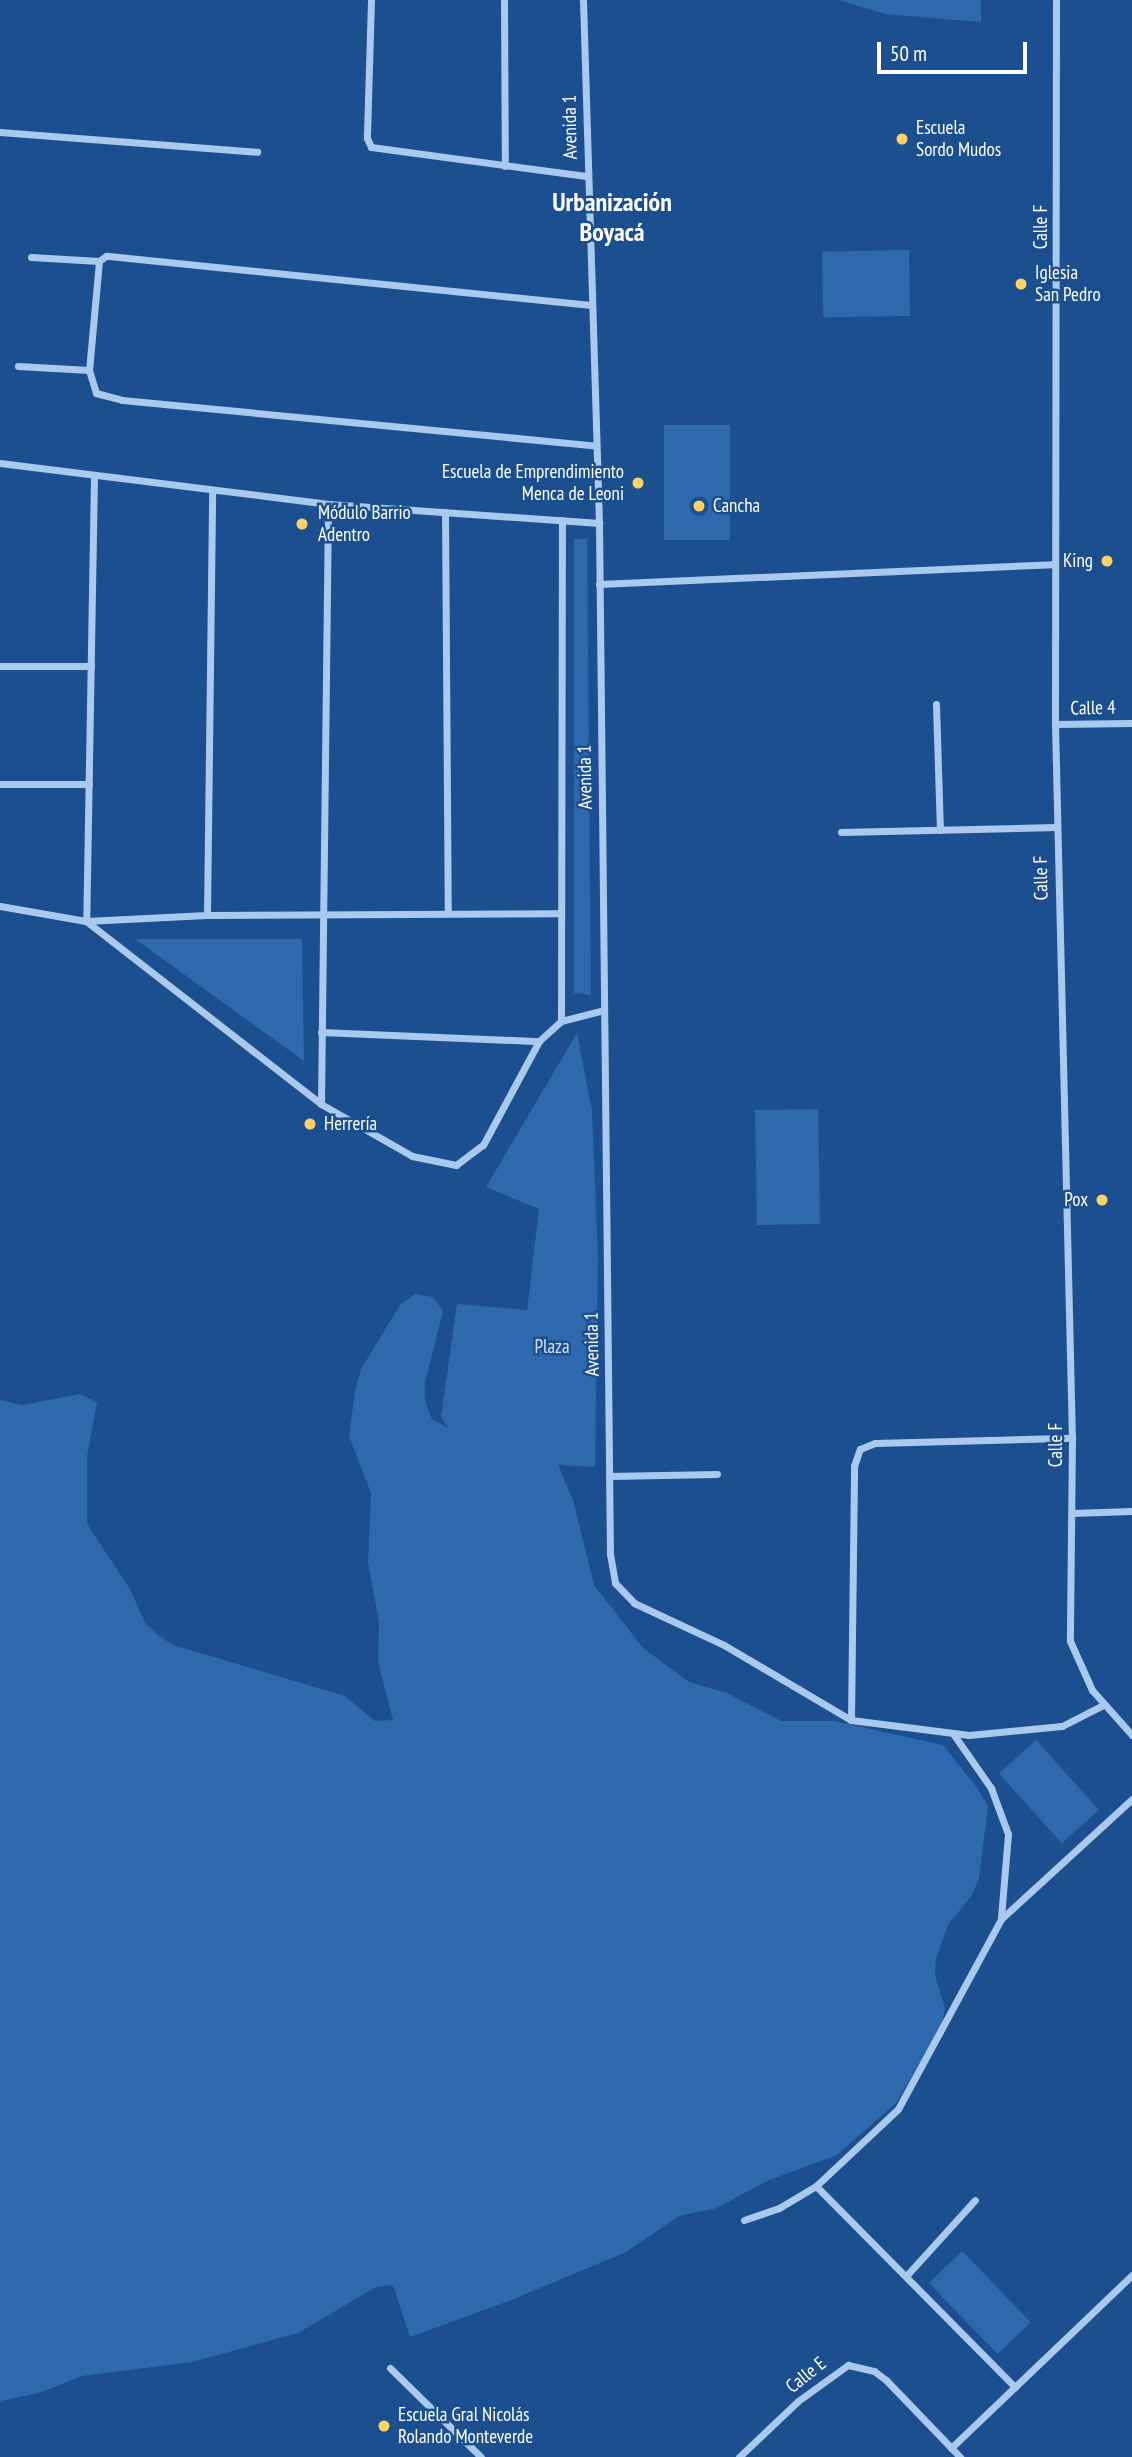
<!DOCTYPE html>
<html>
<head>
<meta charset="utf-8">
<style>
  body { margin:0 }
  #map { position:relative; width:1132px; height:2457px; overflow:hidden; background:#1b4f8f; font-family:"PT Sans Narrow",sans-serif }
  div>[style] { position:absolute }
  .green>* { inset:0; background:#2e69ad; transform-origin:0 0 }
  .street>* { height:7px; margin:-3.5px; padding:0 3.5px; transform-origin:3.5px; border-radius:3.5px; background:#a9c9ee }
  .dots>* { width:19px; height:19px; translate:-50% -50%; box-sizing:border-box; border:4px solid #1b4f8f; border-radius:50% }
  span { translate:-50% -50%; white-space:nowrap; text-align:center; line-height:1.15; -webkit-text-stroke:5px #1b4f8f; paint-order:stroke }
  .street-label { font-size:19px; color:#fff }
  .poi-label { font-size:19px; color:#fff }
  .left { translate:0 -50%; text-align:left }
  .right { translate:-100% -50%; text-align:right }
  .park-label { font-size:19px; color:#cfe3fa }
  .district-label { font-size:26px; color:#fff; font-weight:700 }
  .scale { position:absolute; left:877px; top:42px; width:150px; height:32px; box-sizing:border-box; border:4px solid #fff; border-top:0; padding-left:9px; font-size:21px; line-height:24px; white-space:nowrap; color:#fff; -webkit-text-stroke:5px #1b4f8f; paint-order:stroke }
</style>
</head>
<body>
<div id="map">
  <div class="green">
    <i style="clip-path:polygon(838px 0,981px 0,981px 22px,885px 14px)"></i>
    <i style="left:909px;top:250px;width:66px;height:87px;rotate:89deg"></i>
    <i style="left:664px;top:425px;width:66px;height:115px"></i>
    <i style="clip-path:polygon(574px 539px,587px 539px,591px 995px,574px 993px)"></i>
    <i style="clip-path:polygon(135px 939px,302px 939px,304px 1061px)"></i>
    <i style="clip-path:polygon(577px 1033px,592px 1111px,598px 1258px,595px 1467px,558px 1465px,573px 1500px,594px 1585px,643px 1648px,689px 1682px,727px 1693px,781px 1721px,834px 1721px,943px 1745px,978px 1789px,988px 1806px,979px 1878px,972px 1895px,948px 1925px,936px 1958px,935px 1975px,945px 2009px,941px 2027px,896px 2103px,837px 2155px,767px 2181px,717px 2208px,679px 2216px,626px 2252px,509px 2301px,410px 2337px,393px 2285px,376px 2287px,298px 2333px,192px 2362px,82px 2376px,39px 2393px,0 2401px,0 1400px,22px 1405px,80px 1394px,97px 1402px,87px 1457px,87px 1524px,130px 1589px,145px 1623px,158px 1635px,173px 1645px,345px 1696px,375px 1721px,393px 1720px,378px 1662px,379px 1622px,368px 1562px,371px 1493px,349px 1436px,355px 1391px,361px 1369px,400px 1305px,415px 1294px,433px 1297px,443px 1311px,425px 1382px,425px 1401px,432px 1419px,448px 1428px,441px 1417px,457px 1304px,527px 1310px,539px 1209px,486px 1187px)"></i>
    <i style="left:818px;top:1109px;width:115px;height:63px;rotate:89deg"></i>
    <i style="left:1036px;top:1740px;width:94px;height:50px;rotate:48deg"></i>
    <i style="left:962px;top:2251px;width:99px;height:46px;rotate:46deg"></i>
  </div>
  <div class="street">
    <i style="left:371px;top:0;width:138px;rotate:91.7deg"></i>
    <i style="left:367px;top:138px;width:10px;rotate:66deg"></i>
    <i style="left:371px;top:147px;width:217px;rotate:7.7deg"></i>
    <i style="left:504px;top:0;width:166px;rotate:89.7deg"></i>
    <i style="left:583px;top:0;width:523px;rotate:88.25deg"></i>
    <i style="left:599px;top:523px;width:1031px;rotate:89.39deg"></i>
    <i style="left:610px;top:1554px;width:29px;rotate:80deg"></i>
    <i style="left:615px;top:1583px;width:28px;rotate:46deg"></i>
    <i style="left:634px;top:1603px;width:99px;rotate:25deg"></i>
    <i style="left:724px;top:1645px;width:147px;rotate:30.6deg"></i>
    <i style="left:851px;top:1720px;width:119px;rotate:7.2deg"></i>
    <i style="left:969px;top:1735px;width:93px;rotate:-5.5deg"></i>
    <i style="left:1062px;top:1726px;width:46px;rotate:-27.1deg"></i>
    <i style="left:1056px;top:0;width:724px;rotate:90.08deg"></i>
    <i style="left:1055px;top:724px;width:714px;rotate:88.64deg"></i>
    <i style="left:1072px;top:1438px;width:203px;rotate:90.6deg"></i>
    <i style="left:1070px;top:1641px;width:54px;rotate:65.8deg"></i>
    <i style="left:1092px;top:1690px;width:60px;rotate:48.4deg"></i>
    <i style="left:0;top:132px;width:258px;rotate:4.4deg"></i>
    <i style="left:31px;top:257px;width:68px;rotate:3.4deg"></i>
    <i style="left:591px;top:305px;width:487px;rotate:-174.2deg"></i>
    <i style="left:106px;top:256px;width:9px;rotate:144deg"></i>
    <i style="left:99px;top:261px;width:109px;rotate:95.2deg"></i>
    <i style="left:89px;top:370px;width:24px;rotate:73deg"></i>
    <i style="left:96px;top:393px;width:27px;rotate:15deg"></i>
    <i style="left:122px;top:400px;width:476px;rotate:5.5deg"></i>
    <i style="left:18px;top:366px;width:71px;rotate:3.2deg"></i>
    <i style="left:0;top:463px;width:331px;rotate:7.1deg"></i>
    <i style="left:328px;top:504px;width:272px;rotate:4deg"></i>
    <i style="left:94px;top:477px;width:444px;rotate:91deg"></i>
    <i style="left:86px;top:921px;width:298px;rotate:37.9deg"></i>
    <i style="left:321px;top:1104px;width:105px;rotate:29.7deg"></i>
    <i style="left:412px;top:1156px;width:45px;rotate:11.6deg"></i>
    <i style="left:456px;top:1165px;width:34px;rotate:-37deg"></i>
    <i style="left:483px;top:1145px;width:118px;rotate:-61.7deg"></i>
    <i style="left:539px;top:1041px;width:30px;rotate:-42deg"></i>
    <i style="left:561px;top:1021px;width:44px;rotate:-14.3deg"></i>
    <i style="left:445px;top:512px;width:401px;rotate:89.6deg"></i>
    <i style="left:599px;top:584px;width:455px;rotate:-2.5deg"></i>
    <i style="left:0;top:666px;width:91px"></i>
    <i style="left:936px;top:704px;width:126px;rotate:88.2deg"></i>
    <i style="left:1055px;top:724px;width:77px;rotate:-0.7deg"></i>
    <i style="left:0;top:784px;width:89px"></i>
    <i style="left:841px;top:832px;width:215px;rotate:-1.3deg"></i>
    <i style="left:0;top:906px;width:87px;rotate:9.9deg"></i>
    <i style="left:86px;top:921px;width:121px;rotate:-2.8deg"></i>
    <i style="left:207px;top:915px;width:352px;rotate:-0.3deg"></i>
    <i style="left:207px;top:915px;width:424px;rotate:-89.3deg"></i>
    <i style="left:561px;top:1021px;width:501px;rotate:-89.89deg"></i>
    <i style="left:321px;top:1032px;width:218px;rotate:2.4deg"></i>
    <i style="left:321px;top:1104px;width:600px;rotate:-89.33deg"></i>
    <i style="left:609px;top:1476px;width:108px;rotate:-1.1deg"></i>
    <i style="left:1072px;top:1513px;width:60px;rotate:-1.9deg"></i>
    <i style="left:851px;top:1720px;width:254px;rotate:-89.3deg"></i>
    <i style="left:854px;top:1466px;width:18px;rotate:-71deg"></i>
    <i style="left:860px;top:1449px;width:16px;rotate:-22deg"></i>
    <i style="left:875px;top:1443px;width:197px;rotate:-1.5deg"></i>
    <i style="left:954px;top:1735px;width:65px;rotate:55.1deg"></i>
    <i style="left:991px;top:1788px;width:49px;rotate:69.7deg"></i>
    <i style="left:1008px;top:1834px;width:84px;rotate:94.8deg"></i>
    <i style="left:816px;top:2186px;width:283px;rotate:45.3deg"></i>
    <i style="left:744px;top:2220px;width:37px;rotate:-19deg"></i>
    <i style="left:779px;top:2208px;width:43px;rotate:-30.7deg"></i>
    <i style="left:816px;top:2186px;width:112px;rotate:-43.2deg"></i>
    <i style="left:898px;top:2109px;width:216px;rotate:-61.5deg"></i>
    <i style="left:1001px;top:1919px;width:178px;rotate:-42.5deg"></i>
    <i style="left:907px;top:2275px;width:101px;rotate:-47.8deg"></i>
    <i style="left:390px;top:2368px;width:127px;rotate:44.4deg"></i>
    <i style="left:951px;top:2448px;width:250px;rotate:-43.7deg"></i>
    <i style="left:739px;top:2457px;width:81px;rotate:-43.5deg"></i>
    <i style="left:798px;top:2401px;width:62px;rotate:-35.8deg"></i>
    <i style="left:848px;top:2365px;width:27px;rotate:13deg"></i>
    <i style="left:874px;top:2371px;width:15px;rotate:37deg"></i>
    <i style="left:886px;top:2380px;width:107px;rotate:46.1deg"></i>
  </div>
  <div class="dots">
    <i style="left:902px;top:139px;background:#ffd166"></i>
    <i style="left:1021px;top:284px;background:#ffd166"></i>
    <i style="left:638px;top:483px;background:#ffd166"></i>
    <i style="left:699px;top:506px;background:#ffd166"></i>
    <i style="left:302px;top:524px;background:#ffd166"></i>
    <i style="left:1107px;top:561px;background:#ffd166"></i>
    <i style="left:310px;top:1124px;background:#ffd166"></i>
    <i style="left:1102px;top:1200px;background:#ffd166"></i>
    <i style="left:384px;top:2426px;background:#ffd166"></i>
  </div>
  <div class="street-label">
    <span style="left:570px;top:127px;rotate:-91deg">Avenida 1</span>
    <span style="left:1041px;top:227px;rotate:-90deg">Calle F</span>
    <span style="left:1093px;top:708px;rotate:-1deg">Calle 4</span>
    <span style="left:585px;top:777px;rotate:-91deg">Avenida 1</span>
    <span style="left:1041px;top:878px;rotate:-91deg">Calle F</span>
    <span style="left:592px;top:1344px;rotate:-91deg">Avenida 1</span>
    <span style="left:1056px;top:1445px;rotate:-90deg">Calle F</span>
    <span style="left:806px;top:2375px;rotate:-39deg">Calle E</span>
  </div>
  <div class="poi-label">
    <span class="left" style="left:916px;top:139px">Escuela<br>Sordo Mudos</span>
    <span class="left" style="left:1035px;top:284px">Iglesia<br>San Pedro</span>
    <span class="right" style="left:624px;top:483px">Escuela de Emprendimiento<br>Menca de Leoni</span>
    <span class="left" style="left:713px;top:506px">Cancha</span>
    <span class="left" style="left:318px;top:524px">Módulo Barrio<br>Adentro</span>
    <span class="right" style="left:1093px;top:561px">King</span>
    <span class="left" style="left:324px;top:1124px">Herrería</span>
    <span class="right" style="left:1088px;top:1200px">Pox</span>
    <span class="left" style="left:398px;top:2426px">Escuela Gral Nicolás<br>Rolando Monteverde</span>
  </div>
  <div class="park-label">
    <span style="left:552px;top:1347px">Plaza</span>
  </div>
  <div class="district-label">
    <span style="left:612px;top:217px">Urbanización<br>Boyacá</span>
  </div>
  <div class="scale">50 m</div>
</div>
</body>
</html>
